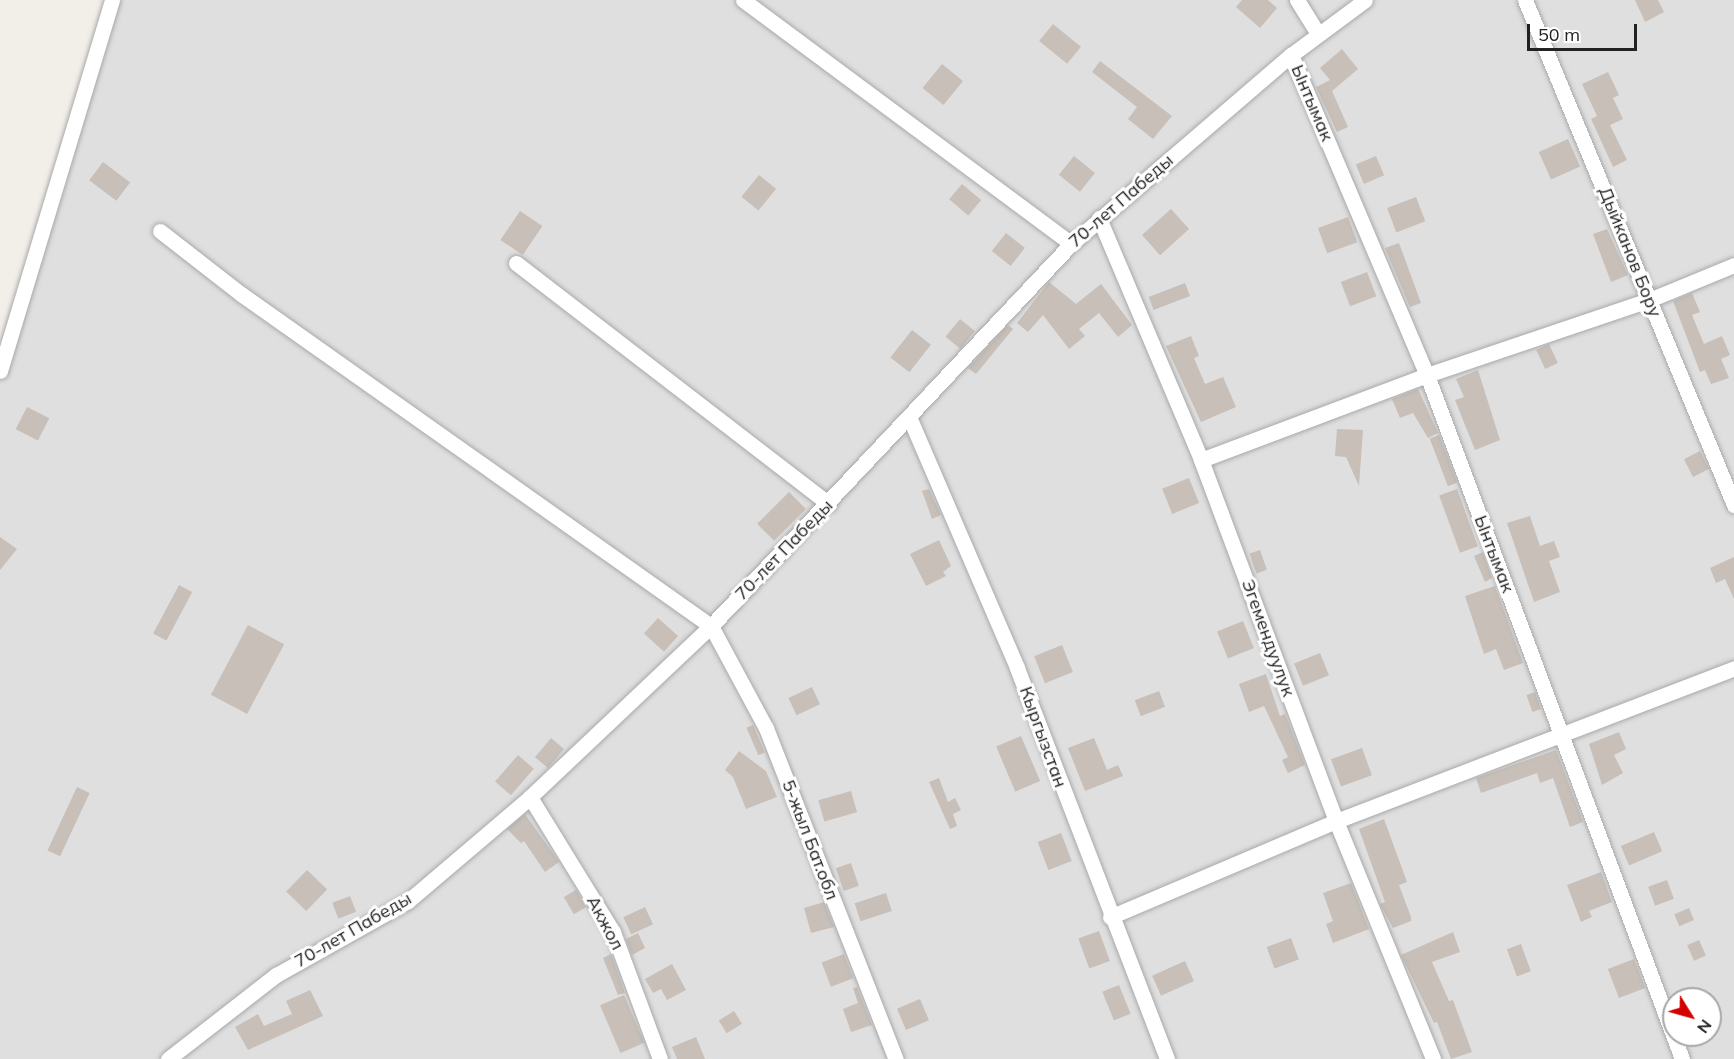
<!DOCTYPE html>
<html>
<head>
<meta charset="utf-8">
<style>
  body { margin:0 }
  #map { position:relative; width:1734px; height:1059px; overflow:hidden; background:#f2efe9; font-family:Mulish,sans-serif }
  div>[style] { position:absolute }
  .residential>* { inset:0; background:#e0dfdf }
  .building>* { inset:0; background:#c7bfb8; transform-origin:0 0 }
  .roads { filter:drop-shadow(0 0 2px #a9a9a9) drop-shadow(0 0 2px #a9a9a9) }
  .minor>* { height:15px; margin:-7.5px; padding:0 7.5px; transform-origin:7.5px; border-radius:7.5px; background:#fff }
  span { translate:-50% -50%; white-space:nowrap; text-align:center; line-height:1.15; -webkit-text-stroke:6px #fff; paint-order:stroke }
  .street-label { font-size:18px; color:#222 }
  .north { position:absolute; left:1662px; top:987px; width:60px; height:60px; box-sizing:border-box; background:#fff; border:2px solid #a7a7a7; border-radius:50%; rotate:127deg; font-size:16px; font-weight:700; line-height:24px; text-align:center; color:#222 }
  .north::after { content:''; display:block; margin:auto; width:21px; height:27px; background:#d40000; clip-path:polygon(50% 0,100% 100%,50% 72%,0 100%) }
  .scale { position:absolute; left:1527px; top:24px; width:110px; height:27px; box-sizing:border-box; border:3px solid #222; border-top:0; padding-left:8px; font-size:18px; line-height:21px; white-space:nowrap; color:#222; -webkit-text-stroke:4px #fff; paint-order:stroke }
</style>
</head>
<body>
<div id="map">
  <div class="residential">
    <i style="clip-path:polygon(evenodd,114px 0,1734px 0,1734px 1059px,0 1059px,0 376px,114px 0,1674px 999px,1710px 999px,1710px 1035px,1674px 1035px,1674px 999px)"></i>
  </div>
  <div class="building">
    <i style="clip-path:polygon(1242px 0,1268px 0,1277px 8px,1260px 28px,1236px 7px)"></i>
    <i style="clip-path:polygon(1635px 0,1658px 0,1664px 12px,1645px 22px)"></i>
    <i style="left:1053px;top:24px;width:36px;height:22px;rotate:39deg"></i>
    <i style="clip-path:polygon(1342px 49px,1358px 69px,1332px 91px,1348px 127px,1337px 132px,1316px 87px,1330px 80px,1320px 68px)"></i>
    <i style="clip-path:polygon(1100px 61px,1172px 116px,1153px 139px,1128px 119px,1137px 107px,1092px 72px)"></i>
    <i style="left:942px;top:64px;width:27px;height:31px;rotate:39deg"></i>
    <i style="clip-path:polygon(1608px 72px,1619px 95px,1613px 98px,1623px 119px,1610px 125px,1627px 160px,1613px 167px,1591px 119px,1597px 116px,1582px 84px)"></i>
    <i style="left:1568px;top:139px;width:30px;height:32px;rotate:66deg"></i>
    <i style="left:1074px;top:156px;width:27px;height:24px;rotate:39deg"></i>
    <i style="left:1376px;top:156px;width:21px;height:22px;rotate:67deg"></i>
    <i style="left:103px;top:162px;width:34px;height:23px;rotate:37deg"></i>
    <i style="left:759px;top:175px;width:22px;height:28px;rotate:39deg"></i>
    <i style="left:962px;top:184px;width:25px;height:20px;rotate:40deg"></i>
    <i style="left:1416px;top:197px;width:26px;height:31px;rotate:69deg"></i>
    <i style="left:1171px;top:209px;width:27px;height:39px;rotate:48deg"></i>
    <i style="left:520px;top:211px;width:27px;height:35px;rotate:34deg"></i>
    <i style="left:1348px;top:217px;width:27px;height:32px;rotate:70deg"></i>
    <i style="clip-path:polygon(1607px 229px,1628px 275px,1611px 282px,1593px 234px)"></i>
    <i style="left:1006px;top:233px;width:24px;height:23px;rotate:38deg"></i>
    <i style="clip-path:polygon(1399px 243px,1421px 303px,1410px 307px,1385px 248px)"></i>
    <i style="left:1367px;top:272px;width:26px;height:28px;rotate:69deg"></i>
    <i style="clip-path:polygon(1049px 282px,1076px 304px,1101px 284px,1132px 325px,1118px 337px,1099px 313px,1079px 329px,1085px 336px,1069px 349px,1043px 315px,1028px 332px,1017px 323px)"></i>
    <i style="left:1185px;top:283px;width:14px;height:39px;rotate:69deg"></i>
    <i style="clip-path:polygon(1692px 293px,1700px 312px,1692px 315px,1704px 344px,1722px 336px,1730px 355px,1721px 359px,1729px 378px,1711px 384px,1705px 370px,1700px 372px,1673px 301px)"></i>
    <i style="left:960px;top:319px;width:19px;height:23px;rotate:39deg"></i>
    <i style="clip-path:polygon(1008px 325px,1013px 329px,976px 374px,968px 368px)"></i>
    <i style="left:912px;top:330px;width:24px;height:35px;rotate:38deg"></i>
    <i style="clip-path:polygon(1191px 336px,1199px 356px,1194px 358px,1205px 384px,1223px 377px,1236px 407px,1201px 422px,1166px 346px)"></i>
    <i style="left:1549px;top:344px;width:21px;height:14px;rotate:65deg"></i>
    <i style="clip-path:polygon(1478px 370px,1500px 440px,1475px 450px,1455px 400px,1464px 397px,1456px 379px)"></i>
    <i style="clip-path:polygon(1418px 389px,1438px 433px,1428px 438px,1413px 413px,1400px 418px,1392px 399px)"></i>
    <i style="left:27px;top:407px;width:25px;height:25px;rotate:27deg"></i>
    <i style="clip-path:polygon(1337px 429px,1363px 430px,1359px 486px,1346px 457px,1335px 456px)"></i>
    <i style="left:1439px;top:435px;width:51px;height:10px;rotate:69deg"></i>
    <i style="left:1700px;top:451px;width:20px;height:18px;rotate:63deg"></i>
    <i style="left:1189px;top:478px;width:27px;height:29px;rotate:68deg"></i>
    <i style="clip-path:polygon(929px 489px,941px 515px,932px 519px,922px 491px)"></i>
    <i style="left:1457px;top:489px;width:61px;height:19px;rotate:70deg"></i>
    <i style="left:789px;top:492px;width:24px;height:45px;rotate:45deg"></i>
    <i style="clip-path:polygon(1530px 516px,1540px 546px,1554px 541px,1560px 557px,1549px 561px,1560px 592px,1534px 602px,1507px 523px)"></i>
    <i style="clip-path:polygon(0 537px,17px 549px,0 570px)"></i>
    <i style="clip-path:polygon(939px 540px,951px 566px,943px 572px,946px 576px,926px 586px,910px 554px)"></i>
    <i style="left:1260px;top:550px;width:21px;height:11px;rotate:71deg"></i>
    <i style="clip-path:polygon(1483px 552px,1492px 578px,1485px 582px,1474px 556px)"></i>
    <i style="clip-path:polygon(1734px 557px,1734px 599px,1725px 579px,1716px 583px,1710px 568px)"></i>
    <i style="left:179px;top:585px;width:15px;height:55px;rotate:28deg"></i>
    <i style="clip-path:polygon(1495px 586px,1523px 663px,1504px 670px,1496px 649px,1484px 654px,1465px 596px)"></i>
    <i style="left:658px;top:618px;width:27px;height:21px;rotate:42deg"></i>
    <i style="left:1243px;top:621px;width:29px;height:28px;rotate:68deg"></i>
    <i style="left:248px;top:625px;width:41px;height:79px;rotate:28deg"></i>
    <i style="left:1062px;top:645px;width:29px;height:30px;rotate:68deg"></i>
    <i style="left:1320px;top:653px;width:24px;height:28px;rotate:68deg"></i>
    <i style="clip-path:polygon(1266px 674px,1280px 716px,1285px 714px,1305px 765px,1288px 773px,1282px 760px,1288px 757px,1264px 706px,1249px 712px,1239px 684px)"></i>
    <i style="left:812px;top:687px;width:19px;height:26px;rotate:65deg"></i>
    <i style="left:1159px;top:691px;width:17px;height:26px;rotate:69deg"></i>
    <i style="left:1535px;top:692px;width:18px;height:9px;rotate:71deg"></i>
    <i style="left:753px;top:725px;width:30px;height:7px;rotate:67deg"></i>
    <i style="clip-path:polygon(1619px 732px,1626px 749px,1614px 755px,1623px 773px,1602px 785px,1589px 744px)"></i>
    <i style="left:1021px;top:736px;width:49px;height:27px;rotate:67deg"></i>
    <i style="left:551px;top:738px;width:17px;height:25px;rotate:40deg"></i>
    <i style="clip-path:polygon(1094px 738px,1107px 770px,1118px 765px,1123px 776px,1085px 791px,1068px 748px)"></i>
    <i style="left:1362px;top:748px;width:29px;height:33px;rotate:70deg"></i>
    <i style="clip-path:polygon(1556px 750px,1583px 822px,1570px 827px,1553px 778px,1540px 783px,1537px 773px,1481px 793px,1476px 778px)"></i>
    <i style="clip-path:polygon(739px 751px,766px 771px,777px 797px,746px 809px,733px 777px,725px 770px)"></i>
    <i style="left:518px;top:755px;width:21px;height:35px;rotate:41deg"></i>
    <i style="clip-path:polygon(939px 778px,948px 802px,955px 798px,961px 810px,953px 814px,957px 826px,950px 829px,929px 782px)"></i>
    <i style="left:77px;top:787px;width:14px;height:70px;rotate:25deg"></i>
    <i style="left:851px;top:791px;width:22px;height:34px;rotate:74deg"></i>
    <i style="clip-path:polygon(525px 814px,559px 862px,545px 872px,524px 841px,521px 843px,507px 829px)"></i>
    <i style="clip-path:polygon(1384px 819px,1407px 882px,1399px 885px,1411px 917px,1411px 921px,1393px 928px,1380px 904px,1385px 902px,1359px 829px)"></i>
    <i style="left:1654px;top:832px;width:21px;height:36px;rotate:67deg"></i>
    <i style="left:1061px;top:833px;width:30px;height:25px;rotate:69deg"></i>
    <i style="left:851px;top:863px;width:24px;height:16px;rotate:71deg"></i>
    <i style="left:307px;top:870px;width:28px;height:30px;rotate:44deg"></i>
    <i style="clip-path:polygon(1601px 872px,1612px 902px,1589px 911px,1592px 917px,1581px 922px,1567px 885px)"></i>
    <i style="left:1667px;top:880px;width:20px;height:20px;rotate:70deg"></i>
    <i style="clip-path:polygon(1351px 883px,1369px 929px,1333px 943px,1326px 924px,1333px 921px,1323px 893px)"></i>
    <i style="left:576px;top:890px;width:20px;height:14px;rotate:60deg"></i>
    <i style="left:886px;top:893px;width:19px;height:33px;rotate:72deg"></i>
    <i style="left:350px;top:896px;width:17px;height:19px;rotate:69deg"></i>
    <i style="clip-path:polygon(824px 902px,834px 927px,811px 933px,804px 908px)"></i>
    <i style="left:645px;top:907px;width:19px;height:24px;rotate:65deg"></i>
    <i style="left:1689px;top:908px;width:13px;height:16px;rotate:67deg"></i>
    <i style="left:1099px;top:931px;width:32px;height:22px;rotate:70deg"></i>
    <i style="clip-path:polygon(1453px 932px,1460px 952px,1432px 962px,1449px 1001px,1453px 1000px,1472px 1052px,1451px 1059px,1437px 1022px,1434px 1023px,1401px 955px)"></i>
    <i style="clip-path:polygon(638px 933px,645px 948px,632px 955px,626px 939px)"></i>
    <i style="left:1291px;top:938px;width:23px;height:26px;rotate:70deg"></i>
    <i style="left:1699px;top:940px;width:17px;height:13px;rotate:66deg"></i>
    <i style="left:1521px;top:944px;width:29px;height:15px;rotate:70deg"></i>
    <i style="clip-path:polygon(611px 954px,625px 993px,618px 995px,603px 958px)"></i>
    <i style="left:844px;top:954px;width:26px;height:24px;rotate:69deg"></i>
    <i style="left:1634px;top:959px;width:31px;height:28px;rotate:69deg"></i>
    <i style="left:1185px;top:961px;width:22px;height:36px;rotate:66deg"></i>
    <i style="clip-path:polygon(672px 964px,686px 990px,667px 1000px,661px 989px,653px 993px,645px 979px)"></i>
    <i style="left:1119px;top:985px;width:31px;height:18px;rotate:68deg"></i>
    <i style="clip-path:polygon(857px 987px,872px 1025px,851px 1032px,843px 1009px,858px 1003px,853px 988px)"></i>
    <i style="clip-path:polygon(310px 990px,323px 1016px,248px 1050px,235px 1027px,258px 1014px,264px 1026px,292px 1014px,286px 1001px)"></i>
    <i style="left:624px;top:995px;width:52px;height:26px;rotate:67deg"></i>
    <i style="left:920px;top:999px;width:23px;height:25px;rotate:67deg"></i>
    <i style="left:734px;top:1011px;width:15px;height:18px;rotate:58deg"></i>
    <i style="clip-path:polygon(696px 1037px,705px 1059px,677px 1059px,672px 1047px)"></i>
  </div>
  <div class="roads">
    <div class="minor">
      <i style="left:743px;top:0;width:409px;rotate:36.6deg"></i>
      <i style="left:1297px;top:0;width:40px;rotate:58deg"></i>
      <i style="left:1525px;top:0;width:547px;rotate:67.52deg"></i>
      <i style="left:1291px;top:55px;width:348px;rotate:67deg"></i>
      <i style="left:1427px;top:375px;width:730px;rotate:69.55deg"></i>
      <i style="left:1099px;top:218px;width:263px;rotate:67.1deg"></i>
      <i style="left:1201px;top:460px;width:385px;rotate:69.5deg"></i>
      <i style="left:1336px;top:821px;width:257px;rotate:67.8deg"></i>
      <i style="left:160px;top:231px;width:103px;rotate:37.9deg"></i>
      <i style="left:241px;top:294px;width:575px;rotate:35.24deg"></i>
      <i style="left:711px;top:626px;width:116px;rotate:61.7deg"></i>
      <i style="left:766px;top:728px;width:356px;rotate:68.6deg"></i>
      <i style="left:516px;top:263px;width:395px;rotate:37.6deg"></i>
      <i style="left:0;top:371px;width:388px;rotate:-73.2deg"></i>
      <i style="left:910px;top:419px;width:271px;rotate:66.7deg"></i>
      <i style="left:1017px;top:668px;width:419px;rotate:69deg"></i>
      <i style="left:1201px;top:460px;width:241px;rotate:-20.6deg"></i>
      <i style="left:1427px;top:375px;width:234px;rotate:-18.7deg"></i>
      <i style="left:1649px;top:300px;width:92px;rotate:-22.4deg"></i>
      <i style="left:530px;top:797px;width:158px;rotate:58.4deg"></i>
      <i style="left:613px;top:932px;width:135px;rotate:69.7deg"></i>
      <i style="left:1110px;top:917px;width:246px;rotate:-23deg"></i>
      <i style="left:1336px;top:821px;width:426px;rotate:-21deg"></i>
      <i style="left:168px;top:1059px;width:137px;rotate:-37.9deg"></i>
      <i style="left:276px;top:975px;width:151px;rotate:-29.3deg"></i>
      <i style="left:408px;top:901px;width:160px;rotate:-40.4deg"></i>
      <i style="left:530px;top:797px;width:249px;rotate:-43.4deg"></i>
      <i style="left:711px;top:626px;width:525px;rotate:-46.7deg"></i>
      <i style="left:1071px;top:244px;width:290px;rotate:-40.7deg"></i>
      <i style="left:1291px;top:55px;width:92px;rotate:-36.6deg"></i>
    </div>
  </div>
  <div class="street-label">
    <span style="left:1312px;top:103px;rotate:67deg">Ынтымак</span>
    <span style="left:1121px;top:201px;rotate:-41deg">70-лет Пабеды</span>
    <span style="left:1630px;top:252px;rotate:68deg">Дыйканов Бору</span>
    <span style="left:784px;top:550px;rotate:-46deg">70-лет Пабеды</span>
    <span style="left:1494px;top:554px;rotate:69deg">Ынтымак</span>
    <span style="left:1268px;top:638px;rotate:70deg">Эгемендуулук</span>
    <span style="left:1043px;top:737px;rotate:70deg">Кыргызстан</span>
    <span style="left:810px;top:840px;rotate:69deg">5-жыл Бат.обл</span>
    <span style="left:605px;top:923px;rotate:62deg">Акжол</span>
    <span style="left:353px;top:930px;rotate:-30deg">70-лет Пабеды</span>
  </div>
  <div class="north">N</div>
  <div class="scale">50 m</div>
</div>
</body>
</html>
